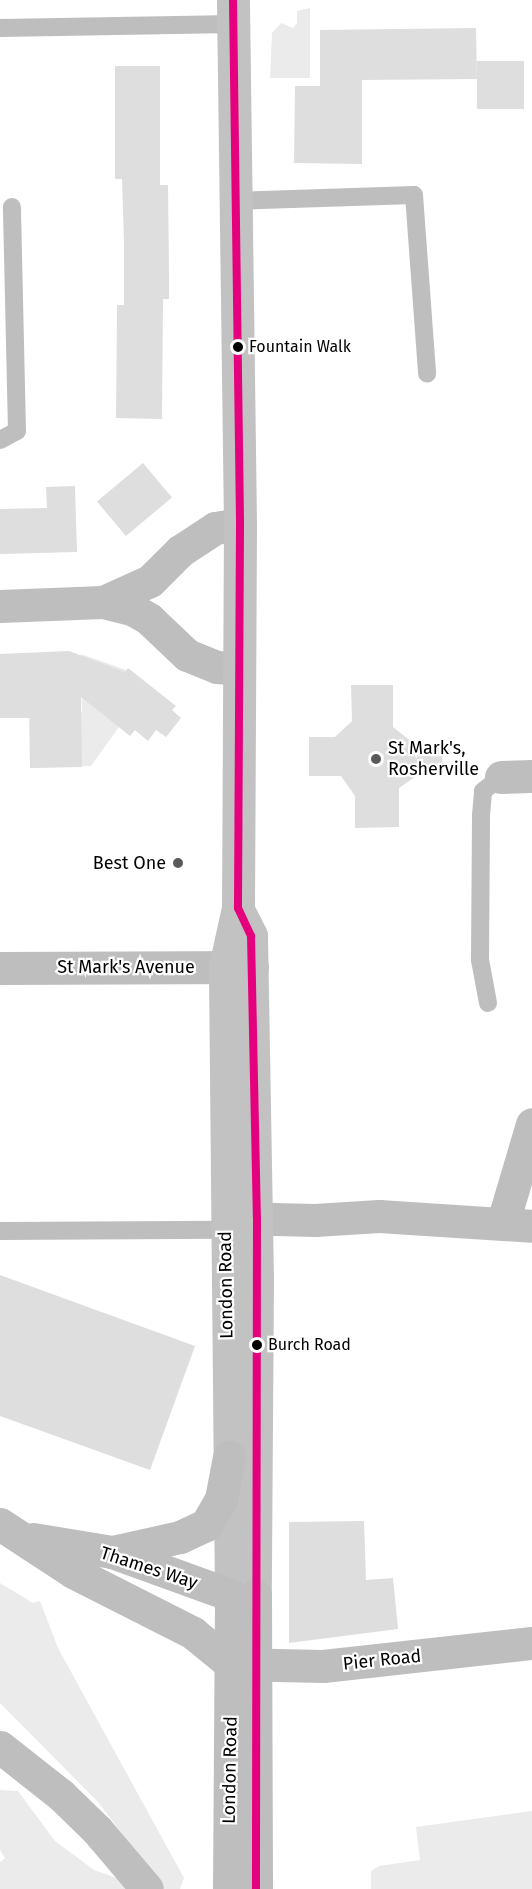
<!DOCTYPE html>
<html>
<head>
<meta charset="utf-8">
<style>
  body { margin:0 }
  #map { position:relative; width:532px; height:1889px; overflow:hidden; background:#fff; font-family:"Fira Sans",sans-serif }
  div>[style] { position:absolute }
  .green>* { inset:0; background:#ebebeb }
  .building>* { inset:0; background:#dedede; transform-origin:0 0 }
  .service>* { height:18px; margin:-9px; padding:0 9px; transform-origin:9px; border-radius:9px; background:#bebebe }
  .minor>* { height:33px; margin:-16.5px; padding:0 16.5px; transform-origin:16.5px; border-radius:16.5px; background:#bebebe }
  .tertiary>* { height:33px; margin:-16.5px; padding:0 16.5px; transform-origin:16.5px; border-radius:16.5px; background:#bebebe }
  .secondary>* { height:33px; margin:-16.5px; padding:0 16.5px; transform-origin:16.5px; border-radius:16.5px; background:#c2c2c2 }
  .primary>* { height:33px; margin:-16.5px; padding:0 16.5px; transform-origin:16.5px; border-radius:16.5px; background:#bebebe }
  .bus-1>* { height:8px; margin:-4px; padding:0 4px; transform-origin:4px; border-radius:4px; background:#e5007d }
  .dots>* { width:16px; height:16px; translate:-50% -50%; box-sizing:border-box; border:3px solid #fff; border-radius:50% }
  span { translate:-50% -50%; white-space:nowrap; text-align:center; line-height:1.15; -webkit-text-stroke:4.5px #fff; paint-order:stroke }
  .bus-label { font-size:16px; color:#000 }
  .left { translate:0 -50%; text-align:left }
  .poi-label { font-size:18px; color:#000 }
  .right { translate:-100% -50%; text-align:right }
  .street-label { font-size:18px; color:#000 }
</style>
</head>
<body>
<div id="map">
  <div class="green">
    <i style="clip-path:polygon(310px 8px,310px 78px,270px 78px,272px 33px,281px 23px,293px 28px,297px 23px,297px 11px)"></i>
    <i style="clip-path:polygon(27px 654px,57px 713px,82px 712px,81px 654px,126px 670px,119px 727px,91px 766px,30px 768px)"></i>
    <i style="clip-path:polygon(0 1583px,33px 1603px,40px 1601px,58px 1648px,184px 1878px,180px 1889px,164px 1889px,98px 1802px,0 1703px)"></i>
    <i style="clip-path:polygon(0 1790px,18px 1791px,55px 1841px,94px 1870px,147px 1889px,0 1889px,0 1862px,5px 1858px,0 1850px)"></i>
    <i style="clip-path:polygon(532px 1811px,532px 1889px,371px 1889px,371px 1871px,379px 1866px,420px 1860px,416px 1827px)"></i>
  </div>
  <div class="building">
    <i style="clip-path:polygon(476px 28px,477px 79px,362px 80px,362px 164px,294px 163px,295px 86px,320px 86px,320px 30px)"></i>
    <i style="left:477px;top:61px;width:47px;height:48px"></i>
    <i style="clip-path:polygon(115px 66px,160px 66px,160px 185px,168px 185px,169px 270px,169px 299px,163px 299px,162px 419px,116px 418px,117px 305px,124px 305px,124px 242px,122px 179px,115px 179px)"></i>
    <i style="left:143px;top:463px;width:45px;height:60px;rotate:50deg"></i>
    <i style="clip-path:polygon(75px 486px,77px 552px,0 554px,0 509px,47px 508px,46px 487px)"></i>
    <i style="clip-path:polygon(69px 651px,125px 672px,128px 668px,176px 706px,172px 710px,181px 718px,166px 737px,156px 730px,148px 741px,135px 730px,130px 736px,81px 697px,82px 767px,30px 768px,30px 718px,0 718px,0 654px)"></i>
    <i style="clip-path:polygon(351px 685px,393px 685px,393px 727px,413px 743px,442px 743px,443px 774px,419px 774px,399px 788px,399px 827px,355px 828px,355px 796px,341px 776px,309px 776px,309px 737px,335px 737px,352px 721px)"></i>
    <i style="clip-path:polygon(0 1275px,195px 1346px,150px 1470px,0 1416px)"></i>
    <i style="clip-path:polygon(364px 1521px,366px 1580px,393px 1578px,398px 1629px,289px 1643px,289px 1522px)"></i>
  </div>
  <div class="service">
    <i style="left:0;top:28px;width:234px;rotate:-1deg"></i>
    <i style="left:235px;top:201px;width:179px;rotate:-1.9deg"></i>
    <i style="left:414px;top:195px;width:179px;rotate:85.8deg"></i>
    <i style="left:0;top:440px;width:19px;rotate:-28deg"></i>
    <i style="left:17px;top:431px;width:224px;rotate:-91.3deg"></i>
    <i style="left:488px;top:1003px;width:44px;rotate:-100.5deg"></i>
    <i style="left:480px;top:960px;width:145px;rotate:-89.6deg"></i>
    <i style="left:481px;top:815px;width:24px;rotate:-85deg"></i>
    <i style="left:483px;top:791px;width:23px;rotate:-38deg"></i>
    <i style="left:0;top:1231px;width:224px;rotate:-0.3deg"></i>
  </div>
  <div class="minor">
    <i style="left:103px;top:602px;width:51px;rotate:-24.1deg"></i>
    <i style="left:150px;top:581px;width:42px;rotate:-45deg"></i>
    <i style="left:180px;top:551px;width:42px;rotate:-33.3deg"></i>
    <i style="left:215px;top:528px;width:25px;rotate:-9deg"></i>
    <i style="left:0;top:606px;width:103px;rotate:-2.2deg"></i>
    <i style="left:103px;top:602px;width:30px;rotate:14deg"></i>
    <i style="left:132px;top:609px;width:20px;rotate:30deg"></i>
    <i style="left:149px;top:619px;width:52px;rotate:43.5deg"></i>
    <i style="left:187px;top:655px;width:32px;rotate:22deg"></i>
    <i style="left:217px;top:667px;width:21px;rotate:5deg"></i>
    <i style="left:501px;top:777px;width:31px;rotate:-2deg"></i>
    <i style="left:0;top:968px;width:252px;rotate:-0.2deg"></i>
    <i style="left:229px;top:1218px;width:86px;rotate:1.3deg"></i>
    <i style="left:315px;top:1220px;width:64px;rotate:-3.6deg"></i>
    <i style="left:379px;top:1216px;width:153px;rotate:3.7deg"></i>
    <i style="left:503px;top:1222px;width:102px;rotate:-73.5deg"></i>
    <i style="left:231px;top:1664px;width:92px;rotate:1.2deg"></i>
    <i style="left:323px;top:1666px;width:210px;rotate:-6.3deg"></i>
  </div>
  <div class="tertiary">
    <i style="left:0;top:1747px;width:78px;rotate:38.2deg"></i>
    <i style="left:61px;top:1795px;width:50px;rotate:44.2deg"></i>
    <i style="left:97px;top:1830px;width:77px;rotate:49.7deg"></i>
  </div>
  <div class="secondary">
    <i style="left:238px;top:910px;width:29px;rotate:63deg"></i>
    <i style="left:251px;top:936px;width:341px;rotate:89deg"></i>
    <i style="left:257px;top:1277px;width:318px;rotate:90.4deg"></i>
    <i style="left:231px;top:1595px;width:628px;rotate:-90.55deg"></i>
    <i style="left:225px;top:967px;width:60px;rotate:-77.6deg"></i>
    <i style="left:238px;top:908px;width:384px;rotate:-89.7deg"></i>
    <i style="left:240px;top:524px;width:524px;rotate:-90.77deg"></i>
  </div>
  <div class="primary">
    <i style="left:0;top:1524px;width:87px;rotate:33.3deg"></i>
    <i style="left:73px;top:1572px;width:135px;rotate:26.9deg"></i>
    <i style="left:193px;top:1633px;width:49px;rotate:39.2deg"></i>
    <i style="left:33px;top:1539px;width:80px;rotate:9.3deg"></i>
    <i style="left:112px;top:1552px;width:127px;rotate:19.9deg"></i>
    <i style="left:231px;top:1595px;width:21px;rotate:53deg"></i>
    <i style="left:112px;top:1552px;width:70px;rotate:-12.4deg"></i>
    <i style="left:180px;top:1537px;width:29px;rotate:-25deg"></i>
    <i style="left:206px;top:1525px;width:30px;rotate:-60deg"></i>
    <i style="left:221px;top:1499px;width:43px;rotate:-79.2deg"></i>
    <i style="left:255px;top:1595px;width:294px;rotate:89.8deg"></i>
    <i style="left:229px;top:1889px;width:294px;rotate:-89.6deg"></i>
  </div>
  <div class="bus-1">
    <i style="left:233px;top:0;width:524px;rotate:89.23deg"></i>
    <i style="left:240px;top:524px;width:384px;rotate:90.3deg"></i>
    <i style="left:238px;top:908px;width:31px;rotate:65deg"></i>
    <i style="left:251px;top:936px;width:282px;rotate:88.8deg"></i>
    <i style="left:257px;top:1218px;width:671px;rotate:90.09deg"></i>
  </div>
  <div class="dots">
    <i style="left:238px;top:347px;background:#000"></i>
    <i style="left:376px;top:759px;background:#595959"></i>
    <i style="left:178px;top:863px;background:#595959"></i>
    <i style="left:257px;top:1345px;background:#000"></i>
  </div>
  <div class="bus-label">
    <span class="left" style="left:249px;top:347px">Fountain Walk</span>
    <span class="left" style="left:268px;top:1345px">Burch Road</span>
  </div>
  <div class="poi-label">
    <span class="left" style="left:388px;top:759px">St Mark's,<br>Rosherville</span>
    <span class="right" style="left:166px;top:863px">Best One</span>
  </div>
  <div class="street-label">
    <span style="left:126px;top:967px">St Mark's Avenue</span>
    <span style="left:226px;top:1285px;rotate:-91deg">London Road</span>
    <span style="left:149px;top:1568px;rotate:18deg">Thames Way</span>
    <span style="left:382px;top:1660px;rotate:-6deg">Pier Road</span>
    <span style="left:230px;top:1770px;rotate:-89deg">London Road</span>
  </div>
</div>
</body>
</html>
